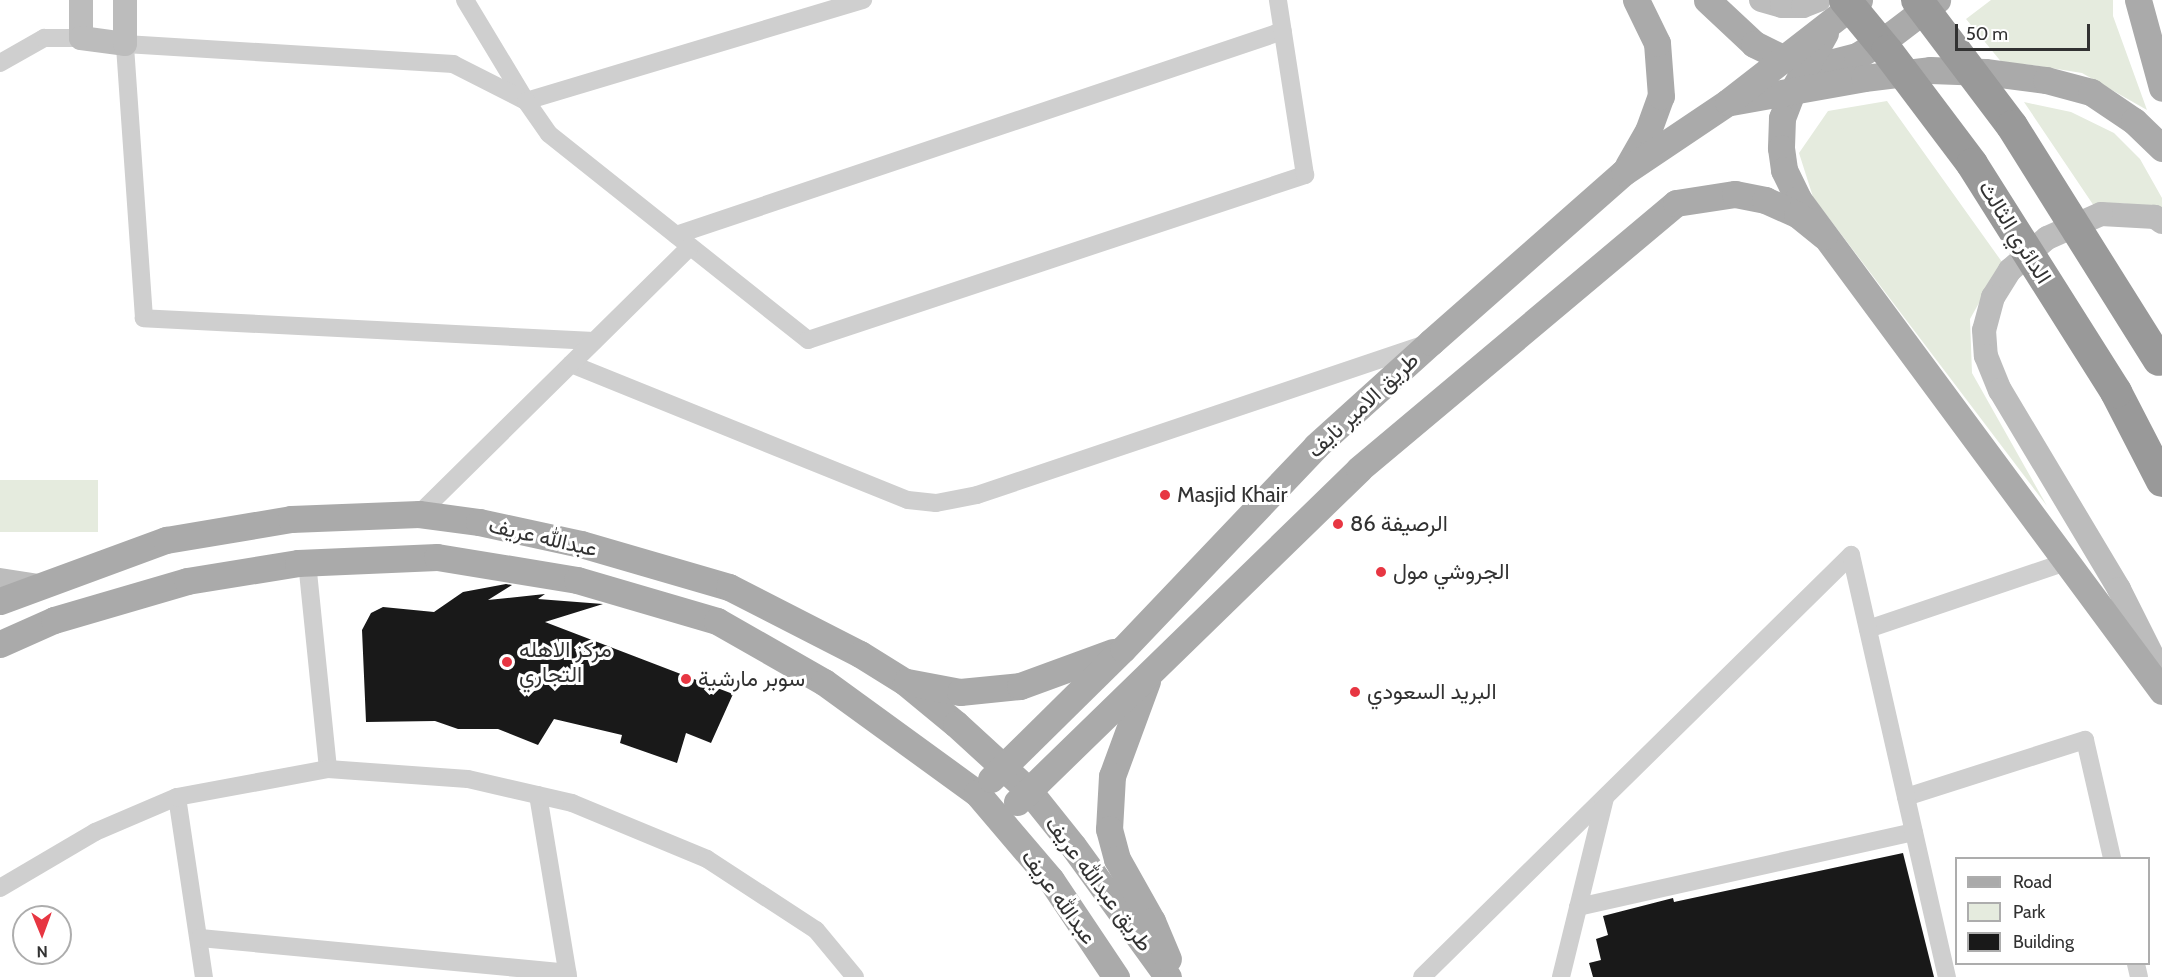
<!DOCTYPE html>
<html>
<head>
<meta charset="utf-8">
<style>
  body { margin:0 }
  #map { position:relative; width:2162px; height:977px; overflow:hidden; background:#fff; font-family:Cabin,Vazirmatn,sans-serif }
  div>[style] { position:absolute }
  .green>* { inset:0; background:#e5ebde; transform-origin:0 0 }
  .building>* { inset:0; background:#191919 }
  .street>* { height:18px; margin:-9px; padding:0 9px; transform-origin:9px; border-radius:9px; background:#cfcfcf }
  .secondary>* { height:24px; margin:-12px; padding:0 12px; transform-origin:12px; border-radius:12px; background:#bcbcbc }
  .primary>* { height:27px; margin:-13.5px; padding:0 13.5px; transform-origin:13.5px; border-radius:13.5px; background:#aaa }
  .highway>* { height:32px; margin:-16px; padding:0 16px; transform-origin:16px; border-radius:16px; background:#999 }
  .highway-bridge>* { height:32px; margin:-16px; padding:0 16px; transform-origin:16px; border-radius:16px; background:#999 }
  .dots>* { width:16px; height:16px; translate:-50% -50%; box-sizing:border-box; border:3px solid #fff; border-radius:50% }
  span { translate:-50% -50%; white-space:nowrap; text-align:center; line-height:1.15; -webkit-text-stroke:6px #fff; paint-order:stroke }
  .street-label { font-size:22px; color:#323232 }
  .poi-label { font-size:22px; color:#323232 }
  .left { translate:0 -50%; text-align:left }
  .legend { position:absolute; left:1955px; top:857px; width:195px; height:108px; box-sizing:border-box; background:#fff; border:2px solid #adadad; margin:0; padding:8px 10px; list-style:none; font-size:18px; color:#323232 }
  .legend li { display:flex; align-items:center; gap:12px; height:30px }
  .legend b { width:30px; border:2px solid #adadad }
  .north { position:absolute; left:12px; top:905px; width:60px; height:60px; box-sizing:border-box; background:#fff; border:2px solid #adadad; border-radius:50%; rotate:179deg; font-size:16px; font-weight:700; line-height:24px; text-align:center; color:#323232 }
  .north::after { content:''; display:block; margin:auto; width:21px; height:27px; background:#e73642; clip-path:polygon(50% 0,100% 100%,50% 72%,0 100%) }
  .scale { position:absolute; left:1955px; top:24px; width:135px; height:27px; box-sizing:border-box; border:3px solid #323232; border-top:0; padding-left:8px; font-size:18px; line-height:21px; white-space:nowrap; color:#323232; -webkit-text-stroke:4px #fff; paint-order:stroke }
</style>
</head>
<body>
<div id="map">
  <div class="green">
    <i style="clip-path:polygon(1991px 0,2113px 0,2113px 16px,2147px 110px,2082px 73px,2025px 64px,2003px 64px,1966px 19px)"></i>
    <i style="clip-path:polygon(1887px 101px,2002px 262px,1970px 319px,1972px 373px,2047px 506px,1813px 197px,1799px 153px,1828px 111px)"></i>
    <i style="clip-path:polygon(2024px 102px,2071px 112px,2114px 133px,2140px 159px,2162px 198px,2162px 209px,2121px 203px,2094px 206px)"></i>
    <i style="left:0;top:480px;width:98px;height:52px"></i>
  </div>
  <div class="building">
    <i style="clip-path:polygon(506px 584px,512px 585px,488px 600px,545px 594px,538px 599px,603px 604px,545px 622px,733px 694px,711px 743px,686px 733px,677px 763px,620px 743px,622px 735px,554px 719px,538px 745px,498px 729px,458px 729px,435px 721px,366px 722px,362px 630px,371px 613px,383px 607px,434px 612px,463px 592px)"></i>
    <i style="clip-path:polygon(1903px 853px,1934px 977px,1593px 977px,1589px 963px,1601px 960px,1596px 939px,1608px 935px,1603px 916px,1673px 898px,1674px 902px)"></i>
  </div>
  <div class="street">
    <i style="left:465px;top:0;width:118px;rotate:58.9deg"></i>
    <i style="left:526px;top:101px;width:352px;rotate:-16.7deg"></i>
    <i style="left:0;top:63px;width:51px;rotate:-29.6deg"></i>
    <i style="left:44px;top:38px;width:37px"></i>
    <i style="left:676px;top:235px;width:640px;rotate:-18.58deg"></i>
    <i style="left:594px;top:341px;width:451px;rotate:-177.1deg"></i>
    <i style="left:144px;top:318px;width:275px;rotate:-94deg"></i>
    <i style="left:125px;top:44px;width:329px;rotate:3.5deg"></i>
    <i style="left:453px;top:64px;width:82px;rotate:26.9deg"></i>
    <i style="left:526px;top:101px;width:40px;rotate:55.1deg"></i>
    <i style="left:549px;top:134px;width:331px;rotate:38.5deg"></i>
    <i style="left:808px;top:340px;width:524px;rotate:-18.37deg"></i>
    <i style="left:1305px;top:175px;width:177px;rotate:-98.8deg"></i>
    <i style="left:571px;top:364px;width:363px;rotate:22deg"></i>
    <i style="left:908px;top:500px;width:28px;rotate:6deg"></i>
    <i style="left:936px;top:503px;width:42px;rotate:-11deg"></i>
    <i style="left:977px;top:495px;width:467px;rotate:-18.6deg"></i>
    <i style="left:419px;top:514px;width:380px;rotate:-44.6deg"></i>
    <i style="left:307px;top:562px;width:208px;rotate:84.2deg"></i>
    <i style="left:1868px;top:629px;width:209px;rotate:-18.7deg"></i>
    <i style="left:538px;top:795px;width:184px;rotate:80.6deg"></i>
    <i style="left:177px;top:797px;width:182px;rotate:81.5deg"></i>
    <i style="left:1906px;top:797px;width:188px;rotate:-17.7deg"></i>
    <i style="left:2085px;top:740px;width:121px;rotate:77.1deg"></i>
    <i style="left:0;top:888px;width:110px;rotate:-30.5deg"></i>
    <i style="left:95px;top:832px;width:89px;rotate:-23.1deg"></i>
    <i style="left:177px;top:797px;width:154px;rotate:-10.5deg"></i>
    <i style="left:328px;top:769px;width:140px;rotate:4.1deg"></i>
    <i style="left:468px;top:779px;width:107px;rotate:13deg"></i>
    <i style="left:572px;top:803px;width:146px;rotate:22.5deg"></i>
    <i style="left:707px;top:859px;width:130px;rotate:33.1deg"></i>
    <i style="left:816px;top:930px;width:61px;rotate:50.3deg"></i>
    <i style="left:1578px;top:907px;width:344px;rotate:-12.6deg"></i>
    <i style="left:200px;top:938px;width:369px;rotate:5.4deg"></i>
    <i style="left:2136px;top:964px;width:13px;rotate:77deg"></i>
    <i style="left:1422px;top:977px;width:602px;rotate:-44.53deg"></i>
    <i style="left:1851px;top:555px;width:433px;rotate:77.2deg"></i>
    <i style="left:1561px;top:977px;width:184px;rotate:-76.2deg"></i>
  </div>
  <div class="secondary">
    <i style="left:81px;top:0;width:38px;rotate:90deg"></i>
    <i style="left:81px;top:38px;width:44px;rotate:7.8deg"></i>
    <i style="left:125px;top:44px;width:44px;rotate:-90deg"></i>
    <i style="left:1761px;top:0;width:22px;rotate:16deg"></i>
    <i style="left:1782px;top:6px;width:21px"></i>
    <i style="left:1803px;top:6px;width:17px;rotate:-21deg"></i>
    <i style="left:2162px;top:222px;width:9px;rotate:-144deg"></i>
    <i style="left:2155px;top:217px;width:54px;rotate:-176.8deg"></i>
    <i style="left:2101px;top:214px;width:59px;rotate:156deg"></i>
    <i style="left:2047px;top:238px;width:49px;rotate:139.1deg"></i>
    <i style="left:2010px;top:270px;width:32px;rotate:122deg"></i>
    <i style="left:1993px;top:297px;width:34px;rotate:105deg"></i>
    <i style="left:1984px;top:330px;width:26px;rotate:86deg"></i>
    <i style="left:1986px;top:356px;width:37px;rotate:68deg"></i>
    <i style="left:2000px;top:390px;width:232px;rotate:59.1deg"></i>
    <i style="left:2119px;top:589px;width:96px;rotate:63.4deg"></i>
    <i style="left:0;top:580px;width:36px;rotate:9deg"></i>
  </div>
  <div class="primary">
    <i style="left:1707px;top:0;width:64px;rotate:43.1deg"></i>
    <i style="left:1754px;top:44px;width:34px;rotate:26deg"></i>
    <i style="left:1785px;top:59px;width:24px;rotate:9deg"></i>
    <i style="left:1809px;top:63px;width:24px;rotate:-2deg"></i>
    <i style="left:1833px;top:62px;width:25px;rotate:-14deg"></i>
    <i style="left:1857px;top:56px;width:40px;rotate:-32deg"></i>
    <i style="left:1891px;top:35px;width:58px;rotate:-37.3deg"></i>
    <i style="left:2138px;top:0;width:91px;rotate:74.7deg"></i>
    <i style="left:1825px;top:33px;width:68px;rotate:119.2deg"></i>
    <i style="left:1792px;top:92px;width:28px;rotate:111deg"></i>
    <i style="left:1782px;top:118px;width:30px;rotate:92deg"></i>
    <i style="left:1781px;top:148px;width:22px;rotate:82deg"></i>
    <i style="left:1784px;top:170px;width:32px;rotate:64deg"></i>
    <i style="left:1798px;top:199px;width:612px;rotate:53.5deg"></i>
    <i style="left:1731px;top:102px;width:135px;rotate:-10.2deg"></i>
    <i style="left:1864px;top:78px;width:66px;rotate:-6.9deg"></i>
    <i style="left:1930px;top:70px;width:55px;rotate:2.1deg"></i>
    <i style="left:1985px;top:72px;width:62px;rotate:7.5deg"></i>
    <i style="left:2046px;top:80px;width:47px;rotate:14.9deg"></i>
    <i style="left:2091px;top:92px;width:52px;rotate:34deg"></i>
    <i style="left:2134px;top:121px;width:39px;rotate:44deg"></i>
    <i style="left:1628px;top:166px;width:40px;rotate:-60.3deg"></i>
    <i style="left:1648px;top:131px;width:37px;rotate:-70deg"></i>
    <i style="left:1661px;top:96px;width:53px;rotate:-94.3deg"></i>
    <i style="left:1657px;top:43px;width:48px;rotate:-116deg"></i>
    <i style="left:0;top:601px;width:177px;rotate:-20.2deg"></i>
    <i style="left:166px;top:540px;width:127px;rotate:-9.5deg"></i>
    <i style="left:291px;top:519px;width:128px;rotate:-2.2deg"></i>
    <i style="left:419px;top:514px;width:61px;rotate:7.6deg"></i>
    <i style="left:479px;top:522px;width:104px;rotate:12.2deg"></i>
    <i style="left:581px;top:544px;width:154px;rotate:16.2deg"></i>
    <i style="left:729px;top:587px;width:147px;rotate:27.1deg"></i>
    <i style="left:860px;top:654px;width:53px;rotate:31.9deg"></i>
    <i style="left:905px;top:682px;width:66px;rotate:39.5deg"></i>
    <i style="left:956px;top:724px;width:99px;rotate:42.5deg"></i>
    <i style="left:1029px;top:791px;width:70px;rotate:51.3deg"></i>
    <i style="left:1073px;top:846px;width:162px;rotate:54.1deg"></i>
    <i style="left:0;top:644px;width:59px;rotate:-24deg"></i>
    <i style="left:54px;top:620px;width:139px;rotate:-16.3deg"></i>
    <i style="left:187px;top:581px;width:112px;rotate:-9.2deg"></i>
    <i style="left:298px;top:563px;width:139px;rotate:-2.5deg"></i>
    <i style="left:437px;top:557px;width:142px;rotate:9.3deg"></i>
    <i style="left:577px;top:580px;width:146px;rotate:16.3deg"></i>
    <i style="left:717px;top:621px;width:123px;rotate:29.7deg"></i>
    <i style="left:824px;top:682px;width:189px;rotate:36deg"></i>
    <i style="left:977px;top:793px;width:114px;rotate:49.6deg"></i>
    <i style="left:1051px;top:880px;width:117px;rotate:56.2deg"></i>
    <i style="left:1147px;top:681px;width:101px;rotate:110.2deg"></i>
    <i style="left:1112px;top:776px;width:53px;rotate:93.2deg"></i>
    <i style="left:1109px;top:829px;width:31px;rotate:75deg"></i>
    <i style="left:1117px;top:859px;width:71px;rotate:60.6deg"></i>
    <i style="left:1152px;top:921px;width:41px;rotate:67.2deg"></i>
    <i style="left:907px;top:682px;width:54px;rotate:10.7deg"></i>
    <i style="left:960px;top:692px;width:60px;rotate:-5.7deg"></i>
    <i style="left:1020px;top:686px;width:99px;rotate:-20.1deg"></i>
    <i style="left:991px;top:779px;width:185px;rotate:-44.6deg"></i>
    <i style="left:1123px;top:649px;width:280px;rotate:-46.4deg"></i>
    <i style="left:1316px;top:446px;width:155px;rotate:-42.1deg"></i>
    <i style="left:1431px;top:342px;width:257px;rotate:-41.4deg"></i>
    <i style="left:1624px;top:172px;width:125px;rotate:-33.9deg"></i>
    <i style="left:1728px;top:102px;width:166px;rotate:-37.9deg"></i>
    <i style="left:1017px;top:802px;width:477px;rotate:-44.2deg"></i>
    <i style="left:1359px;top:469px;width:414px;rotate:-40deg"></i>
    <i style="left:1676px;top:203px;width:60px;rotate:-8.7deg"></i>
    <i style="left:1735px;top:194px;width:31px;rotate:11deg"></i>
    <i style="left:1765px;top:200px;width:35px;rotate:24deg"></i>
    <i style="left:1797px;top:214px;width:35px;rotate:39deg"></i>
  </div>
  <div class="highway">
    <i style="left:2116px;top:392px;width:100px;rotate:62.7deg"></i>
  </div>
  <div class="highway-bridge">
    <i style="left:1845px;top:0;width:66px;rotate:50.5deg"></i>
    <i style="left:1887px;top:51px;width:141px;rotate:53deg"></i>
    <i style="left:1972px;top:164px;width:270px;rotate:57.7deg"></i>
    <i style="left:1917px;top:0;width:158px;rotate:53deg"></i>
    <i style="left:2012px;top:126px;width:276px;rotate:57.9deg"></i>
  </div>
  <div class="dots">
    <i style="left:1165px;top:495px;background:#e73642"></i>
    <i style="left:1338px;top:524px;background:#e73642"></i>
    <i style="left:1381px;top:572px;background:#e73642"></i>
    <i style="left:507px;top:662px;background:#e73642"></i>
    <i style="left:686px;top:679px;background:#e73642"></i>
    <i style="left:1355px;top:692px;background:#e73642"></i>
  </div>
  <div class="street-label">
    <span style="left:2015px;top:232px;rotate:58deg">الدائري الثالث</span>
    <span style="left:1363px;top:405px;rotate:-43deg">طريق الامير نايف</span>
    <span style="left:543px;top:537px;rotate:13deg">عبدالله عريف</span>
    <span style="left:1099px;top:884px;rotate:53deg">طريق عبدالله عريف</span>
    <span style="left:1059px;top:897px;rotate:54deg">عبدالله عريف</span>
  </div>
  <div class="poi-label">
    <span class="left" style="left:1177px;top:495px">Masjid Khair</span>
    <span class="left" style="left:1350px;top:524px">الرصيفة 86</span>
    <span class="left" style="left:1393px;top:572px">الجروشي مول</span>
    <span class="left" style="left:519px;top:662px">مركز الاهله<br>التجاري</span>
    <span class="left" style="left:698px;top:679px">سوبر مارشية</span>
    <span class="left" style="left:1367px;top:692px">البريد السعودي</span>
  </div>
  <ul class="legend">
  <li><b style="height:8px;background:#aaa"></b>Road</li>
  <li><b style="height:16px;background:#e5ebde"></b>Park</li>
  <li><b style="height:16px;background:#191919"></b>Building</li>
  </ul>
  <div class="north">N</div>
  <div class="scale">50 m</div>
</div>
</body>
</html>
